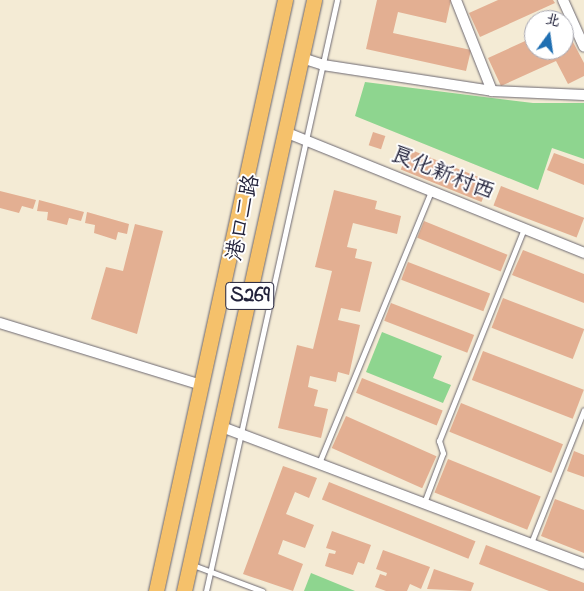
<!DOCTYPE html>
<html>
<head>
<meta charset="utf-8">
<style>
  body { margin:0 }
  #map { position:relative; width:584px; height:591px; overflow:hidden; background:#f4ebd5; font-family:"Indie Flower","LXGW WenKai TC",sans-serif }
  div>[style] { position:absolute }
  .green>* { inset:0; background:#8ed58f }
  .building>* { inset:0; background:#e3af92; transform-origin:0 0 }
  .roads { filter:drop-shadow(0 0 1px #6c6871) drop-shadow(0 0 1px #6c6871) }
  .lane>* { height:5px; margin:-2.5px; padding:0 2.5px; transform-origin:2.5px; border-radius:2.5px; background:#fff }
  .street>* { height:10px; margin:-5px; padding:0 5px; transform-origin:5px; border-radius:5px; background:#fff }
  .primary>* { height:15px; margin:-7.5px; padding:0 7.5px; transform-origin:7.5px; border-radius:7.5px; background:#f5c16b }
  span { translate:-50% -50%; white-space:nowrap; text-align:center; line-height:1.15; -webkit-text-stroke:4px #fff; paint-order:stroke }
  .shield-label span { padding:1px 4px; background:#fff; border:1px solid; border-radius:4px; -webkit-text-stroke-width:0 }
  .shield-label { font-size:21px; color:#22223b; font-weight:700 }
  .street-label { font-size:22px; color:#22223b }
  .north { position:absolute; left:524px; top:10px; width:50px; height:50px; box-sizing:border-box; background:#fff; border:1px solid #a7a7b1; border-radius:50%; rotate:14deg; font-size:14px; font-weight:700; line-height:20px; text-align:center; color:#22223b }
  .north::after { content:''; display:block; margin:auto; width:18px; height:22px; background:#1f6fb2; clip-path:polygon(50% 0,100% 100%,50% 72%,0 100%) }
</style>
</head>
<body>
<div id="map">
  <div class="green">
    <i style="clip-path:polygon(365px 82px,533px 103px,584px 103px,584px 159px,552px 148px,538px 190px,355px 116px)"></i>
    <i style="clip-path:polygon(382px 332px,442px 356px,433px 378px,451px 385px,443px 403px,366px 372px)"></i>
    <i style="clip-path:polygon(311px 573px,355px 591px,304px 591px)"></i>
  </div>
  <div class="building">
    <i style="clip-path:polygon(377px 0,451px 0,446px 23px,398px 12px,393px 33px,471px 50px,466px 71px,366px 49px)"></i>
    <i style="clip-path:polygon(498px 0,553px 0,555px 3px,480px 37px,469px 13px)"></i>
    <i style="clip-path:polygon(564px 25px,584px 63px,584px 76px,568px 84px,556px 61px,501px 86px,488px 58px,534px 37px,534px 50px,564px 50px)"></i>
    <i style="left:373px;top:132px;width:13px;height:14px;rotate:18deg"></i>
    <i style="left:409px;top:149px;width:87px;height:22px;rotate:22deg"></i>
    <i style="clip-path:polygon(554px 153px,584px 164px,584px 185px,547px 170px)"></i>
    <i style="left:501px;top:186px;width:89px;height:21px;rotate:21deg"></i>
    <i style="clip-path:polygon(334px 190px,377px 201px,375px 209px,401px 216px,397px 234px,353px 223px,347px 247px,357px 249px,355px 258px,372px 262px,360px 312px,341px 308px,338px 320px,360px 325px,349px 375px,338px 372px,336px 382px,310px 376px,308px 387px,318px 390px,314px 406px,328px 409px,321px 438px,278px 428px,297px 345px,313px 349px,332px 271px,315px 267px)"></i>
    <i style="clip-path:polygon(0 191px,36px 200px,33px 209px,22px 206px,19px 213px,0 208px)"></i>
    <i style="clip-path:polygon(39px 200px,84px 212px,81px 221px,69px 218px,67px 225px,47px 220px,48px 212px,37px 211px)"></i>
    <i style="clip-path:polygon(87px 212px,129px 224px,127px 234px,118px 232px,116px 240px,94px 233px,95px 225px,85px 223px)"></i>
    <i style="left:424px;top:221px;width:90px;height:18px;rotate:22deg"></i>
    <i style="clip-path:polygon(135px 224px,163px 231px,137px 334px,91px 319px,106px 267px,123px 271px)"></i>
    <i style="clip-path:polygon(523px 250px,584px 274px,584px 303px,512px 275px)"></i>
    <i style="left:408px;top:262px;width:88px;height:19px;rotate:21deg"></i>
    <i style="left:503px;top:298px;width:87px;height:32px;rotate:21deg"></i>
    <i style="left:391px;top:303px;width:89px;height:19px;rotate:21deg"></i>
    <i style="left:483px;top:351px;width:108px;height:31px;rotate:21deg"></i>
    <i style="left:362px;top:378px;width:87px;height:16px;rotate:22deg"></i>
    <i style="left:461px;top:403px;width:110px;height:31px;rotate:22deg"></i>
    <i style="left:346px;top:416px;width:99px;height:35px;rotate:24deg"></i>
    <i style="clip-path:polygon(574px 451px,584px 455px,584px 477px,567px 471px)"></i>
    <i style="left:448px;top:459px;width:100px;height:36px;rotate:22deg"></i>
    <i style="clip-path:polygon(283px 466px,317px 478px,309px 498px,295px 492px,286px 514px,314px 525px,305px 548px,283px 540px,278px 554px,303px 564px,293px 591px,243px 574px)"></i>
    <i style="left:329px;top:482px;width:158px;height:19px;rotate:22deg"></i>
    <i style="clip-path:polygon(555px 499px,584px 510px,584px 553px,541px 536px)"></i>
    <i style="clip-path:polygon(332px 531px,371px 545px,364px 564px,358px 562px,353px 575px,325px 566px,329px 553px,335px 554px,336px 551px,326px 548px)"></i>
    <i style="clip-path:polygon(486px 545px,584px 583px,584px 591px,549px 591px,479px 564px)"></i>
    <i style="clip-path:polygon(383px 550px,430px 567px,421px 589px,410px 584px,407px 591px,386px 591px,375px 587px,380px 574px,386px 576px,387px 573px,376px 569px)"></i>
    <i style="clip-path:polygon(434px 569px,474px 583px,471px 591px,427px 589px)"></i>
  </div>
  <div class="roads">
    <div class="lane">
      <i style="left:319px;top:463px;width:294px;rotate:-67.6deg"></i>
      <i style="left:424px;top:503px;width:53px;rotate:-69.2deg"></i>
      <i style="left:443px;top:453px;width:13px;rotate:-108deg"></i>
      <i style="left:439px;top:441px;width:228px;rotate:-68.2deg"></i>
      <i style="left:531px;top:543px;width:143px;rotate:-68.3deg"></i>
      <i style="left:193px;top:565px;width:74px;rotate:20.6deg"></i>
      <i style="left:206px;top:591px;width:605px;rotate:-77.5deg"></i>
    </div>
    <div class="street">
      <i style="left:456px;top:0;width:98px;rotate:68.4deg"></i>
      <i style="left:563px;top:0;width:51px;rotate:65.9deg"></i>
      <i style="left:302px;top:58px;width:22px;rotate:18deg"></i>
      <i style="left:323px;top:65px;width:171px;rotate:8.7deg"></i>
      <i style="left:492px;top:91px;width:92px;rotate:2.5deg"></i>
      <i style="left:285px;top:132px;width:323px;rotate:22deg"></i>
      <i style="left:0;top:323px;width:210px;rotate:17.1deg"></i>
      <i style="left:222px;top:427px;width:387px;rotate:20.7deg"></i>
    </div>
    <div class="primary">
      <i style="left:156px;top:591px;width:605px;rotate:-77.69deg"></i>
      <i style="left:184px;top:591px;width:605px;rotate:-77.59deg"></i>
    </div>
  </div>
  <div class="shield-label">
    <span style="left:250px;top:296px">S269</span>
  </div>
  <div class="street-label">
    <span style="left:442px;top:175px;rotate:22deg">良化新村西</span>
    <span style="left:245px;top:218px;rotate:-78deg">港口二路</span>
  </div>
  <div class="north">北</div>
</div>
</body>
</html>
